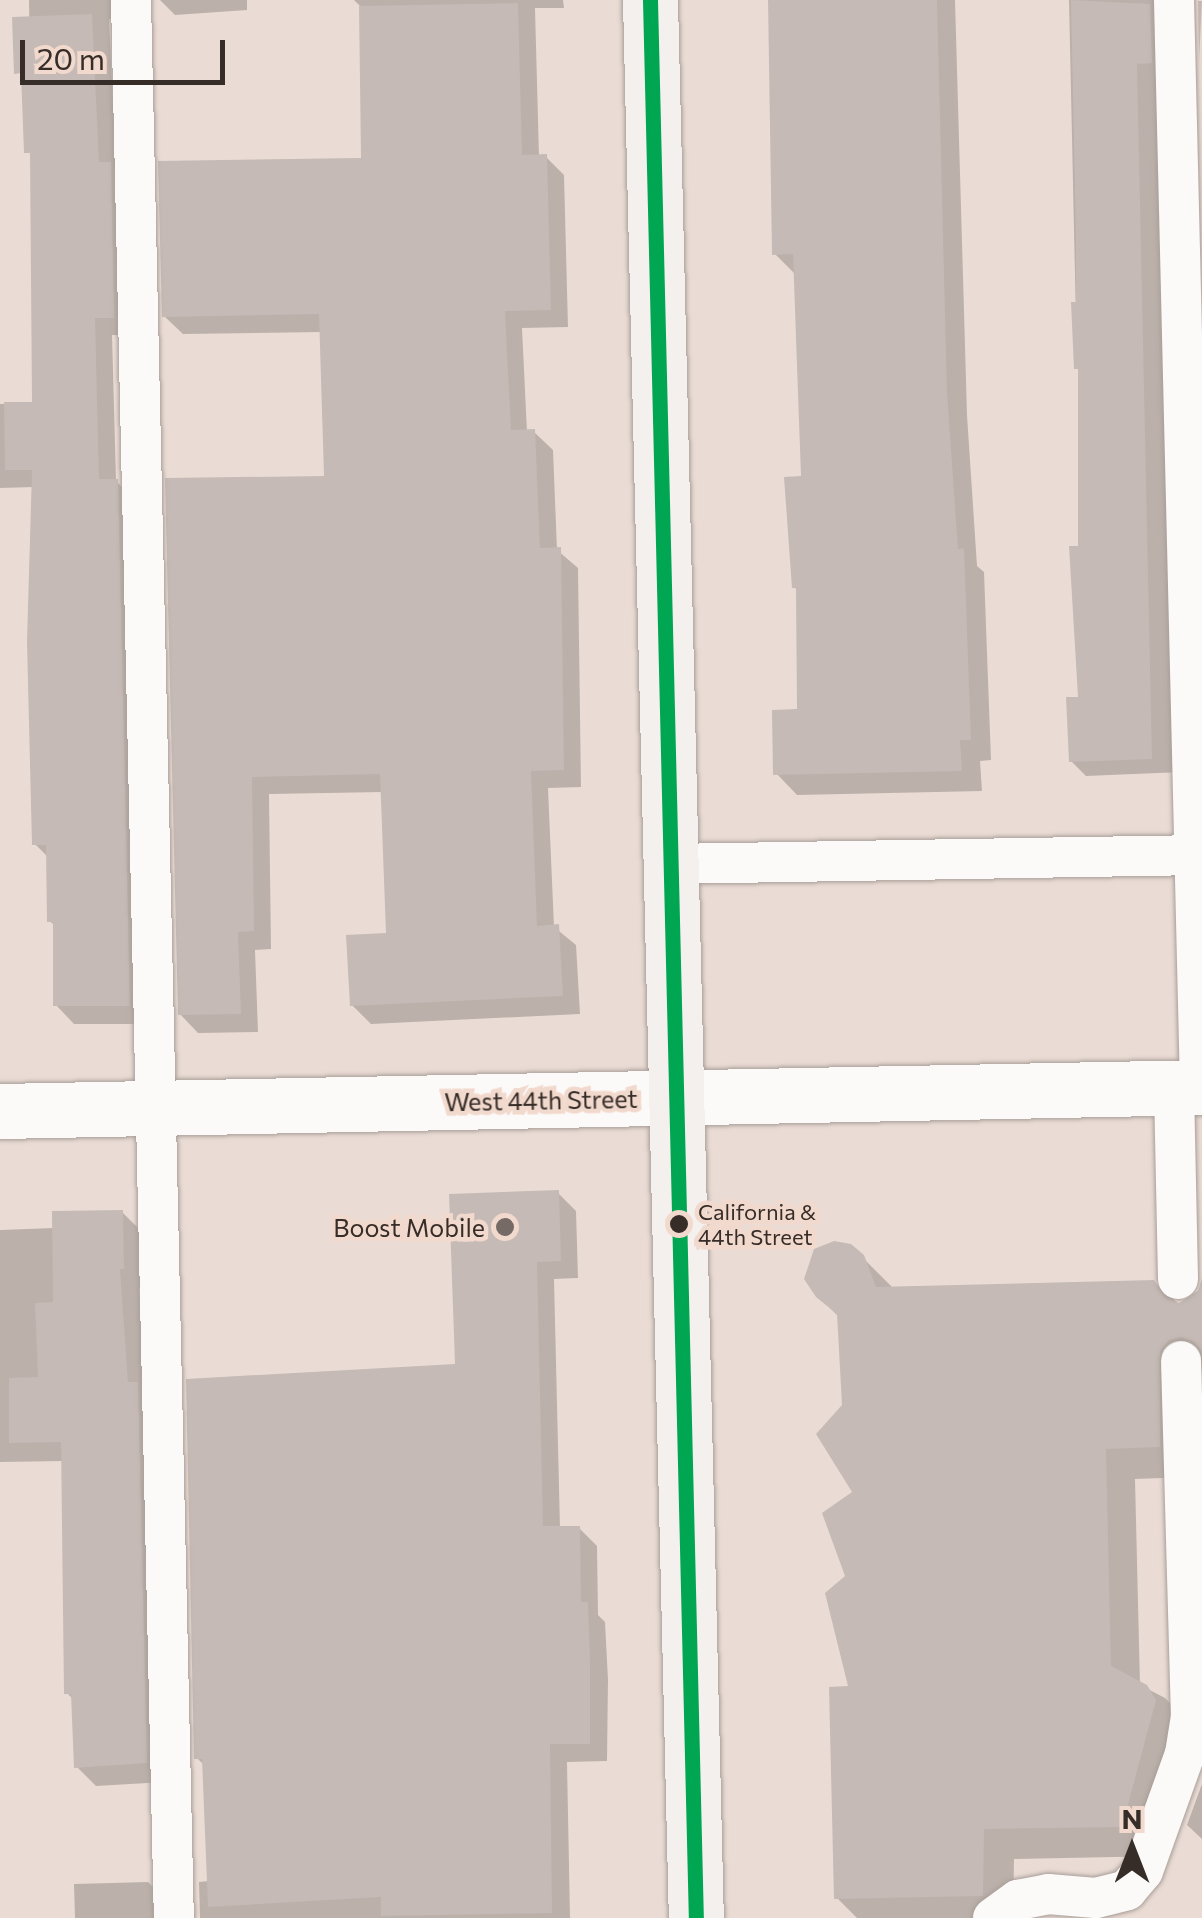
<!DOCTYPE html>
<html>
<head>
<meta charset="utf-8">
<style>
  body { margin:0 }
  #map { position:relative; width:1202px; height:1918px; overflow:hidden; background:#eadcd5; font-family:Commissioner,sans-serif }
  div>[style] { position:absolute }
  .shadow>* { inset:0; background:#0003 }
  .building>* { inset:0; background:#c5bab5 }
  .roads { filter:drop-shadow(0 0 2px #a99e98) drop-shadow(0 0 2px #a99e98) }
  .lane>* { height:40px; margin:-20px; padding:0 20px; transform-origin:20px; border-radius:20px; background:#fcfaf9 }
  .street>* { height:55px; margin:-27.5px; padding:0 27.5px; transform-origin:27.5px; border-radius:27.5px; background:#fcfaf9 }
  .secondary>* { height:55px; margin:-27.5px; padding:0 27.5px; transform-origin:27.5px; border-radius:27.5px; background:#f3f0ee }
  .bus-1>* { height:15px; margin:-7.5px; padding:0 7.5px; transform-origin:7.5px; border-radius:7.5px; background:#00a651 }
  .dots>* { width:28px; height:28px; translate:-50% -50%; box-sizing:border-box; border:5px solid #f2d9cd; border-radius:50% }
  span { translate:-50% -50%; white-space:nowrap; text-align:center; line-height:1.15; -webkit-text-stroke:9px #f2d9cd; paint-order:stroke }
  .bus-label { font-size:22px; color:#362d28 }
  .left { translate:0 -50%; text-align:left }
  .street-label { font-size:25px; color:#362d28 }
  .poi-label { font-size:25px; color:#362d28 }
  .right { translate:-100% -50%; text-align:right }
  .north { position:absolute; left:1082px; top:1798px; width:100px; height:100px; -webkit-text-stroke:8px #f2d9cd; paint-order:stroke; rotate:0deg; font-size:28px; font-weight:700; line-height:40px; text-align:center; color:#362d28 }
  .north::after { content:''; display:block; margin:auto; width:35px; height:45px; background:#362d28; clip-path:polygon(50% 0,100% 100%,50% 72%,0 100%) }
  .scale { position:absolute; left:20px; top:40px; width:205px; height:45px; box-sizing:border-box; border:5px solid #362d28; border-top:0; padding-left:12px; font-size:30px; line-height:35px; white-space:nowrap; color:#362d28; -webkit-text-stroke:8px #f2d9cd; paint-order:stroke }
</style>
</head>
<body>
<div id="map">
  <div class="shadow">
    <i style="clip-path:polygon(29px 0,138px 0,125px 18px,109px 19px,116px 170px,132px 335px,112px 335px,116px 481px,135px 500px,147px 1024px,74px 1024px,56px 1005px,56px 927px,50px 921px,49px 858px,35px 844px,34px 487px,0 488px,0 404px,35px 404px)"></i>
    <i style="clip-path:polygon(160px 0,247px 0,247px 10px,175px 15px)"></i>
    <i style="clip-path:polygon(354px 0,563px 0,564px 8px,535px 8px,539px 157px,546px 157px,564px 175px,568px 327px,522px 328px,527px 432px,534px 432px,553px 450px,557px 550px,578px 568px,581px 787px,548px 788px,554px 927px,576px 945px,580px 1014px,371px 1024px,352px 1005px,388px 935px,383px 792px,269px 794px,271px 949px,255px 950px,258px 1032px,198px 1033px,180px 1014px,327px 478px,322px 332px,183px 334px,164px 316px,364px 160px,362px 8px)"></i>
    <i style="clip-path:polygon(771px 0,955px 0,967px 415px,977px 566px,984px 572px,991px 760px,980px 761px,982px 791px,797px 795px,776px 773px,800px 712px,798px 591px,794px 587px,804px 478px,796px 275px,775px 254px)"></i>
    <i style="clip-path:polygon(1069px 0,1172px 0,1182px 772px,1086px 776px,1071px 761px,1080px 699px,1081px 372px,1077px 368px)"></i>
    <i style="clip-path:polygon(558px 1193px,576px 1211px,578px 1278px,554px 1279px,560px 1528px,579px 1528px,597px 1546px,598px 1615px,605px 1622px,608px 1680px,607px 1761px,567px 1762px,570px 1918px,200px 1918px,199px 1882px,209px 1881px,205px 1766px,197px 1758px,457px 1367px)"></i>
    <i style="clip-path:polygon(122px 1212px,142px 1232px,143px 1288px,139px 1288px,165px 1782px,96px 1786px,76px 1766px,73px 1699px,67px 1693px,64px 1461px,0 1462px,0 1230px,54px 1228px)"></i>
    <i style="clip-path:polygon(862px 1257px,894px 1289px,1153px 1282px,1180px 1305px,1202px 1288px,1202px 1370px,1198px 1371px,1189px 1477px,1135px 1479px,1140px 1685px,1165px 1698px,1196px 1729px,1164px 1856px,1014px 1859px,1013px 1918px,857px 1918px,837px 1898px,851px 1689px,848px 1576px,855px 1493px,840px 1318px,818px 1296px)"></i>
    <i style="clip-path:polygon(1202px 1784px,1202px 1839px,1187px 1825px)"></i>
    <i style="clip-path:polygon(148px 1882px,167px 1901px,168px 1918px,75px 1918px,74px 1884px)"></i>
  </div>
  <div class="building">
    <i style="clip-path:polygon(768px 0,937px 0,947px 392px,958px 549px,964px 548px,971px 740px,960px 740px,962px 771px,773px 775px,772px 710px,797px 709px,796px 588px,792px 588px,784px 477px,801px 476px,793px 254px,772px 255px)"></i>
    <i style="clip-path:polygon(1071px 0,1150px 4px,1152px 63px,1137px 64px,1152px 759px,1069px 762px,1066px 697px,1078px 697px,1069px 546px,1078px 546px,1078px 369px,1074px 369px,1071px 302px,1076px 302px,1076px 240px)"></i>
    <i style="clip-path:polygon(1198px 1px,1202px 1px,1199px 60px)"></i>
    <i style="clip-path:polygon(518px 3px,522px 155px,547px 154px,551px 310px,505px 311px,511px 430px,535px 429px,540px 548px,561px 547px,564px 770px,531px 771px,537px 926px,559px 924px,563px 996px,350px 1006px,346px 935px,386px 933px,380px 774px,252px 777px,254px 931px,238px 932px,241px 1014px,178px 1015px,165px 478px,324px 476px,319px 314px,162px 317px,158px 161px,361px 158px,359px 6px)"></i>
    <i style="clip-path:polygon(92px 14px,99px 162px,111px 162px,114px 318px,95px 318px,99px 479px,118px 479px,130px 1006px,53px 1006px,53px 922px,47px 922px,46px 845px,32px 845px,27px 642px,32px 470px,5px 470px,4px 402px,32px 402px,30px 153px,24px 153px,21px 73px,14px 74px,12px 17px)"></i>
    <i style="clip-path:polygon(559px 1190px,561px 1261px,537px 1262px,543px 1526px,580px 1526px,581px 1602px,588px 1602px,590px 1661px,590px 1744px,550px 1744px,552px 1913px,381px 1916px,381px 1897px,208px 1907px,202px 1759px,194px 1759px,186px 1379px,455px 1364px,449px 1194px)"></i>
    <i style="clip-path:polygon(123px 1210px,124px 1269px,120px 1269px,128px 1382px,138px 1382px,147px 1763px,74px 1768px,71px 1694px,64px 1694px,61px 1442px,9px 1443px,9px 1378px,38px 1377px,35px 1303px,53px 1302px,52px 1211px)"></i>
    <i style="clip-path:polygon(834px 1241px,851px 1244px,864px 1255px,876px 1287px,1154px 1280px,1166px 1299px,1179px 1303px,1198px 1291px,1202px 1278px,1202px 1351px,1193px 1341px,1181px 1337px,1169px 1340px,1160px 1351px,1160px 1447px,1106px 1449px,1111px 1666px,1147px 1685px,1156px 1700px,1122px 1827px,984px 1829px,983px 1896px,834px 1899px,829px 1687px,848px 1686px,825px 1593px,845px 1576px,822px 1513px,852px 1492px,816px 1434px,842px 1405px,837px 1314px,816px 1297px,804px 1279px,814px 1249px)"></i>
  </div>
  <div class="roads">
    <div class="lane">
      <i style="left:131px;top:0;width:1918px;rotate:88.72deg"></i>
      <i style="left:1174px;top:0;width:1087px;rotate:88.63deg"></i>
      <i style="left:670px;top:864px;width:532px;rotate:-0.97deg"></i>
      <i style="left:1174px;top:1088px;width:191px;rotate:88.8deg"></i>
      <i style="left:993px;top:1918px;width:31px;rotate:-36deg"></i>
      <i style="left:1018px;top:1900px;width:31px;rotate:-11deg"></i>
      <i style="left:1048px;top:1894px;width:48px;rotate:4.8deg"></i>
      <i style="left:1096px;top:1898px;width:32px;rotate:-14deg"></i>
      <i style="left:1127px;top:1890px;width:25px;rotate:-50deg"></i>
      <i style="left:1143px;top:1871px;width:124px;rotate:-70.3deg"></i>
      <i style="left:1185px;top:1754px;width:36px;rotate:-81deg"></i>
      <i style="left:1191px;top:1718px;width:357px;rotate:-91.6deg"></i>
    </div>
    <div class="street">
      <i style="left:0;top:1111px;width:1202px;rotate:-1.14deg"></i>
    </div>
    <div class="secondary">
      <i style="left:650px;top:0;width:1919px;rotate:88.63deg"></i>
    </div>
  </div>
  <div class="bus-1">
    <i style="left:650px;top:0;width:1919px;rotate:88.63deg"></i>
  </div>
  <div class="dots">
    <i style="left:679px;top:1224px;background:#362d28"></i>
    <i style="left:505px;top:1227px;background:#756a65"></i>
  </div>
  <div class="bus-label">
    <span class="left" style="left:698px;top:1224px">California &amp;<br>44th Street</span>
  </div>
  <div class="street-label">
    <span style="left:541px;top:1100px;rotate:-1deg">West 44th Street</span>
  </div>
  <div class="poi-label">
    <span class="right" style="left:485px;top:1227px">Boost Mobile</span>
  </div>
  <div class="north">N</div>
  <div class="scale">20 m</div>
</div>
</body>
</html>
